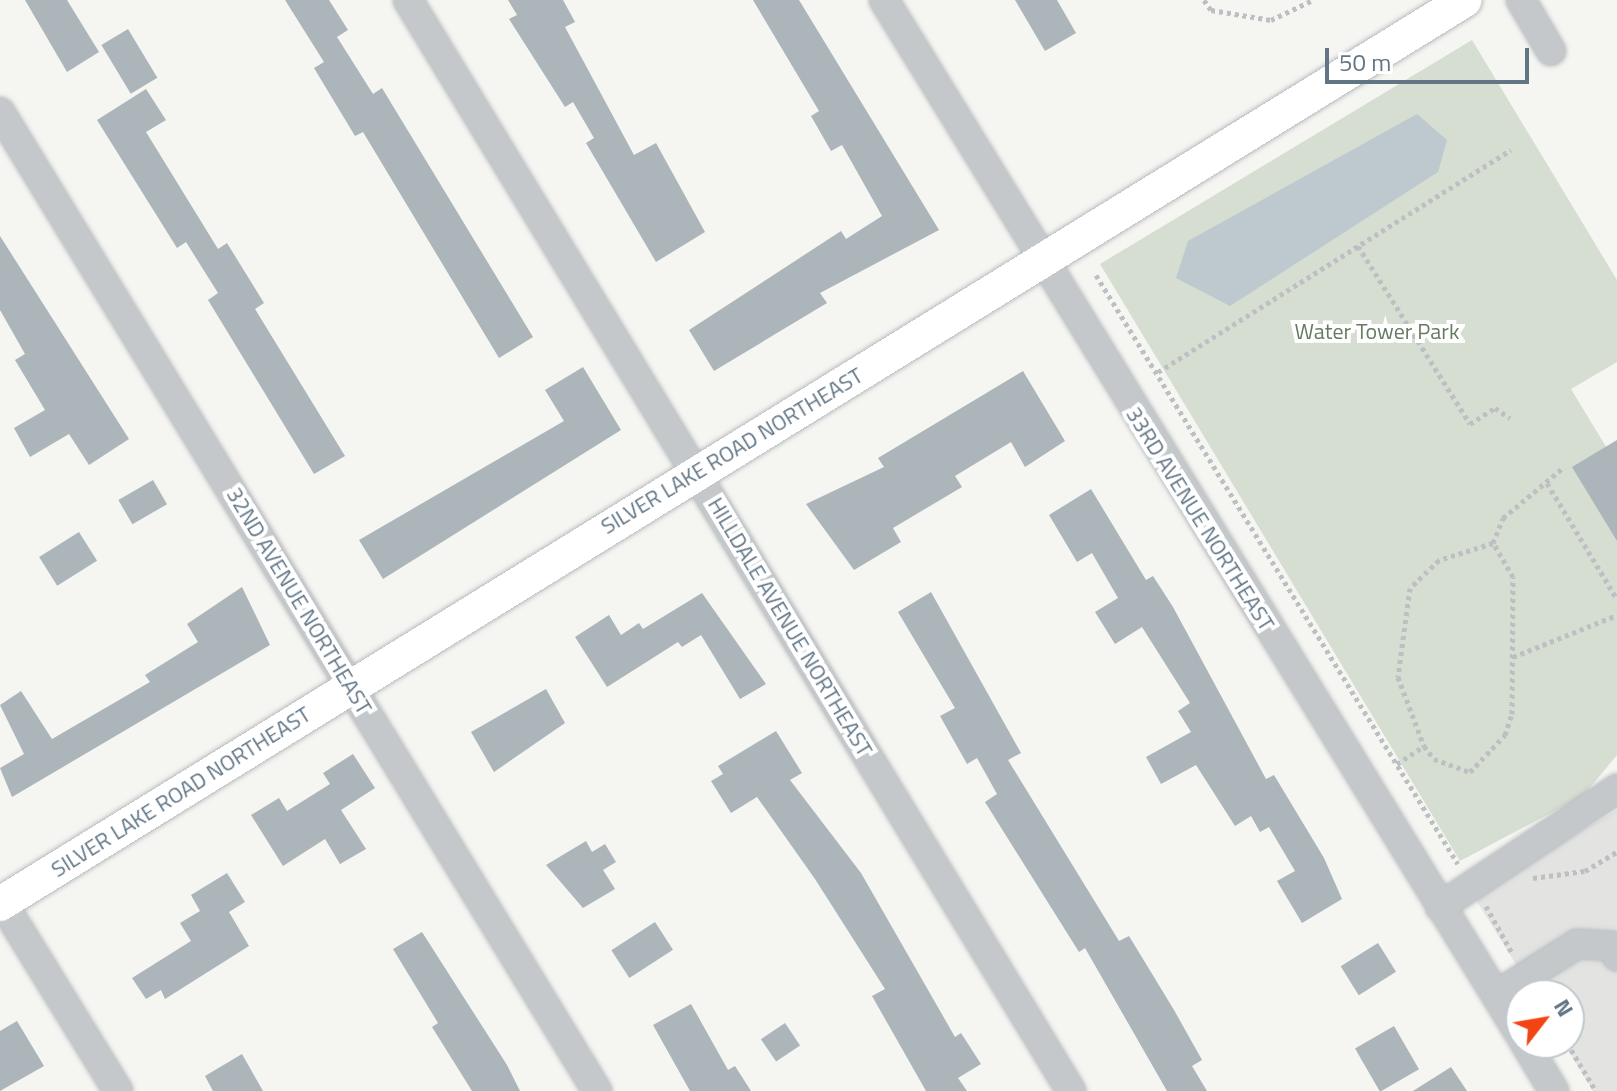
<!DOCTYPE html>
<html>
<head>
<meta charset="utf-8">
<style>
  body { margin:0 }
  #map { position:relative; width:1617px; height:1091px; overflow:hidden; background:#f5f5f1; font-family:"Titillium Web",sans-serif }
  div>[style] { position:absolute }
  .built>* { inset:0; background:#e3e4e2 }
  .green>* { inset:0; background:#d6ddd1 }
  .water>* { inset:0; background:#bdc9ce }
  .building>* { inset:0; background:#acb5ba; transform-origin:0 0 }
  .path>* { height:5px; margin-top:-2.5px; transform-origin:0; background:repeating-linear-gradient(90deg,#bdc0c2 0 4px,transparent 0 8px) }
  .roads { filter:drop-shadow(0 0 2px #b7bbbf) drop-shadow(0 0 2px #b7bbbf) }
  .minor>* { height:28px; margin:-14px; padding:0 14px; transform-origin:14px; border-radius:14px; background:#c4c8cb }
  .major>* { height:34px; margin:-17px; padding:0 17px; transform-origin:17px; border-radius:17px; background:#fff }
  span { translate:-50% -50%; white-space:nowrap; text-align:center; line-height:1.15; -webkit-text-stroke:8px #fff; paint-order:stroke }
  .park-label { font-size:22px; color:#667b61 }
  .street-label { font-size:22px; color:#617585 }
  .north { position:absolute; left:1505px; top:979px; width:80px; height:80px; box-sizing:border-box; background:#fff; border:2px solid #c0c8ce; border-radius:50%; rotate:59deg; font-size:22px; font-weight:700; line-height:32px; text-align:center; color:#617585 }
  .north::after { content:''; display:block; margin:auto; width:28px; height:36px; background:#f34513; clip-path:polygon(50% 0,100% 100%,50% 72%,0 100%) }
  .scale { position:absolute; left:1325px; top:48px; width:204px; height:36px; box-sizing:border-box; border:4px solid #617585; border-top:0; padding-left:10px; font-size:24px; line-height:28px; white-space:nowrap; color:#617585; -webkit-text-stroke:6px #fff; paint-order:stroke }
</style>
</head>
<body>
<div id="map">
  <div class="built">
    <i style="clip-path:polygon(1617px 810px,1617px 1091px,1593px 1091px,1564px 1043px,1569px 995px,1535px 995px,1473px 895px)"></i>
  </div>
  <div class="green">
    <i style="clip-path:polygon(1472px 40px,1617px 280px,1617px 362px,1571px 389px,1617px 465px,1617px 755px,1583px 796px,1460px 861px,1100px 264px)"></i>
  </div>
  <div class="water">
    <i style="clip-path:polygon(1417px 114px,1447px 140px,1438px 172px,1230px 306px,1176px 278px,1188px 241px)"></i>
  </div>
  <div class="building">
    <i style="clip-path:polygon(25px 0,67px 0,99px 52px,67px 72px)"></i>
    <i style="clip-path:polygon(285px 0,329px 0,348px 30px,337px 37px,373px 94px,382px 88px,533px 337px,499px 358px,363px 132px,355px 136px,314px 68px,324px 62px)"></i>
    <i style="clip-path:polygon(508px 0,563px 0,575px 22px,565px 27px,634px 155px,656px 143px,705px 232px,656px 262px,586px 143px,594px 138px,573px 102px,565px 107px,509px 19px,517px 15px)"></i>
    <i style="clip-path:polygon(753px 0,799px 0,939px 230px,820px 293px,827px 303px,714px 371px,689px 330px,841px 231px,846px 239px,882px 216px,842px 145px,831px 151px,811px 116px,819px 111px)"></i>
    <i style="clip-path:polygon(1015px 0,1057px 0,1076px 33px,1045px 51px)"></i>
    <i style="left:128px;top:29px;width:57px;height:31px;rotate:59deg"></i>
    <i style="clip-path:polygon(146px 89px,166px 120px,146px 132px,218px 249px,227px 243px,264px 303px,255px 309px,345px 456px,314px 474px,208px 300px,218px 293px,186px 242px,177px 248px,97px 120px)"></i>
    <i style="clip-path:polygon(0 236px,129px 439px,89px 465px,69px 434px,30px 457px,14px 428px,45px 410px,15px 360px,25px 354px,0 310px)"></i>
    <i style="clip-path:polygon(583px 367px,621px 430px,383px 579px,359px 540px,564px 421px,545px 390px)"></i>
    <i style="clip-path:polygon(1023px 371px,1065px 441px,1025px 467px,1011px 442px,955px 476px,962px 487px,893px 528px,901px 542px,854px 570px,806px 504px,884px 467px,878px 458px)"></i>
    <i style="clip-path:polygon(1617px 440px,1617px 541px,1572px 467px)"></i>
    <i style="left:153px;top:480px;width:28px;height:40px;rotate:60deg"></i>
    <i style="clip-path:polygon(1091px 489px,1146px 580px,1153px 576px,1173px 607px,1266px 779px,1274px 775px,1324px 858px,1342px 899px,1302px 923px,1277px 881px,1295px 871px,1269px 827px,1260px 832px,1251px 816px,1235px 826px,1196px 765px,1161px 784px,1146px 757px,1191px 732px,1178px 711px,1190px 703px,1142px 627px,1115px 644px,1095px 612px,1118px 598px,1092px 553px,1077px 562px,1049px 515px)"></i>
    <i style="left:79px;top:532px;width:34px;height:47px;rotate:58deg"></i>
    <i style="clip-path:polygon(242px 587px,270px 645px,12px 797px,0 768px,24px 754px,0 705px,21px 691px,52px 739px,150px 682px,145px 675px,198px 642px,187px 624px)"></i>
    <i style="clip-path:polygon(931px 592px,1021px 753px,1008px 760px,1119px 941px,1129px 936px,1174px 1010px,1202px 1060px,1192px 1066px,1207px 1091px,1167px 1091px,1085px 948px,1079px 952px,985px 802px,997px 794px,977px 758px,967px 764px,940px 716px,955px 708px,898px 612px)"></i>
    <i style="clip-path:polygon(702px 593px,766px 684px,740px 699px,701px 635px,682px 647px,678px 642px,607px 687px,575px 637px,609px 615px,621px 635px,639px 623px,643px 629px)"></i>
    <i style="clip-path:polygon(546px 689px,565px 723px,494px 772px,471px 732px)"></i>
    <i style="clip-path:polygon(776px 731px,802px 773px,790px 780px,861px 873px,955px 1037px,961px 1033px,981px 1064px,958px 1078px,967px 1091px,926px 1091px,872px 996px,885px 989px,815px 879px,757px 797px,731px 813px,711px 781px,723px 774px,718px 766px)"></i>
    <i style="clip-path:polygon(353px 754px,375px 788px,341px 810px,366px 849px,340px 864px,325px 839px,283px 866px,251px 815px,279px 798px,287px 811px,330px 784px,323px 773px)"></i>
    <i style="clip-path:polygon(586px 841px,592px 852px,605px 844px,616px 862px,603px 870px,615px 889px,583px 908px,546px 865px)"></i>
    <i style="clip-path:polygon(227px 873px,245px 902px,229px 912px,249px 946px,165px 999px,161px 990px,146px 999px,132px 978px,191px 941px,180px 923px,200px 911px,191px 895px)"></i>
    <i style="left:655px;top:922px;width:33px;height:52px;rotate:57deg"></i>
    <i style="clip-path:polygon(422px 932px,507px 1065px,520px 1091px,472px 1091px,432px 1027px,438px 1023px,393px 949px)"></i>
    <i style="left:1378px;top:943px;width:34px;height:44px;rotate:58deg"></i>
    <i style="clip-path:polygon(691px 1004px,728px 1070px,735px 1066px,751px 1091px,690px 1091px,653px 1025px)"></i>
    <i style="clip-path:polygon(17px 1021px,44px 1066px,0 1091px,0 1031px)"></i>
    <i style="left:785px;top:1023px;width:27px;height:29px;rotate:56deg"></i>
    <i style="left:1394px;top:1026px;width:50px;height:45px;rotate:60deg"></i>
    <i style="clip-path:polygon(242px 1054px,263px 1091px,213px 1091px,205px 1076px)"></i>
    <i style="clip-path:polygon(1451px 1067px,1467px 1091px,1413px 1091px)"></i>
  </div>
  <div class="path">
    <i style="left:1204px;top:0;width:12px;rotate:55deg"></i>
    <i style="left:1211px;top:10px;width:61px;rotate:9.5deg"></i>
    <i style="left:1271px;top:20px;width:47px;rotate:-25.5deg"></i>
    <i style="left:1358px;top:246px;width:210px;rotate:57.8deg"></i>
    <i style="left:1470px;top:424px;width:30px;rotate:-33deg"></i>
    <i style="left:1495px;top:408px;width:18px;rotate:34deg"></i>
    <i style="left:1096px;top:275px;width:691px;rotate:58.43deg"></i>
    <i style="left:1158px;top:372px;width:417px;rotate:-32.2deg"></i>
    <i style="left:1547px;top:483px;width:135px;rotate:58.9deg"></i>
    <i style="left:1493px;top:543px;width:27px;rotate:-68deg"></i>
    <i style="left:1503px;top:518px;width:80px;rotate:-39.9deg"></i>
    <i style="left:1513px;top:657px;width:112px;rotate:-22deg"></i>
    <i style="left:1397px;top:764px;width:32px;rotate:-34deg"></i>
    <i style="left:1424px;top:746px;width:16px;rotate:52deg"></i>
    <i style="left:1434px;top:759px;width:38px;rotate:20deg"></i>
    <i style="left:1470px;top:772px;width:51px;rotate:-46.6deg"></i>
    <i style="left:1505px;top:735px;width:22px;rotate:-72deg"></i>
    <i style="left:1512px;top:714px;width:137px;rotate:-89.6deg"></i>
    <i style="left:1513px;top:577px;width:39px;rotate:-120deg"></i>
    <i style="left:1493px;top:543px;width:57px;rotate:162.5deg"></i>
    <i style="left:1439px;top:560px;width:40px;rotate:136deg"></i>
    <i style="left:1410px;top:588px;width:90px;rotate:97.7deg"></i>
    <i style="left:1398px;top:677px;width:74px;rotate:69.4deg"></i>
    <i style="left:1533px;top:878px;width:52px;rotate:-7.7deg"></i>
    <i style="left:1585px;top:871px;width:37px;rotate:-31deg"></i>
    <i style="left:1486px;top:906px;width:54px;rotate:61deg"></i>
    <i style="left:1567px;top:1043px;width:56px;rotate:58.9deg"></i>
  </div>
  <div class="roads">
    <div class="minor">
      <i style="left:408px;top:0;width:1277px;rotate:58.71deg"></i>
      <i style="left:884px;top:0;width:1216px;rotate:58.41deg"></i>
      <i style="left:1521px;top:0;width:59px;rotate:59.5deg"></i>
      <i style="left:0;top:112px;width:1147px;rotate:58.62deg"></i>
      <i style="left:0;top:899px;width:225px;rotate:58.4deg"></i>
      <i style="left:1440px;top:907px;width:213px;rotate:-33.7deg"></i>
      <i style="left:1496px;top:995px;width:96px;rotate:-32.2deg"></i>
      <i style="left:1577px;top:944px;width:34px;rotate:3deg"></i>
      <i style="left:1611px;top:946px;width:12px;rotate:59deg"></i>
      <i style="left:1525px;top:1043px;width:56px;rotate:58.9deg"></i>
    </div>
    <div class="major">
      <i style="left:0;top:904px;width:1721px;rotate:-31.68deg"></i>
    </div>
  </div>
  <div class="park-label">
    <span style="left:1377px;top:332px">Water Tower Park</span>
  </div>
  <div class="street-label">
    <span style="left:732px;top:451px;rotate:-31deg">SILVER LAKE ROAD NORTHEAST</span>
    <span style="left:1200px;top:519px;rotate:58deg">33RD AVENUE NORTHEAST</span>
    <span style="left:299px;top:601px;rotate:59deg">32ND AVENUE NORTHEAST</span>
    <span style="left:790px;top:627px;rotate:59deg">HILLDALE AVENUE NORTHEAST</span>
    <span style="left:181px;top:792px;rotate:-32deg">SILVER LAKE ROAD NORTHEAST</span>
  </div>
  <div class="north">N</div>
  <div class="scale">50 m</div>
</div>
</body>
</html>
